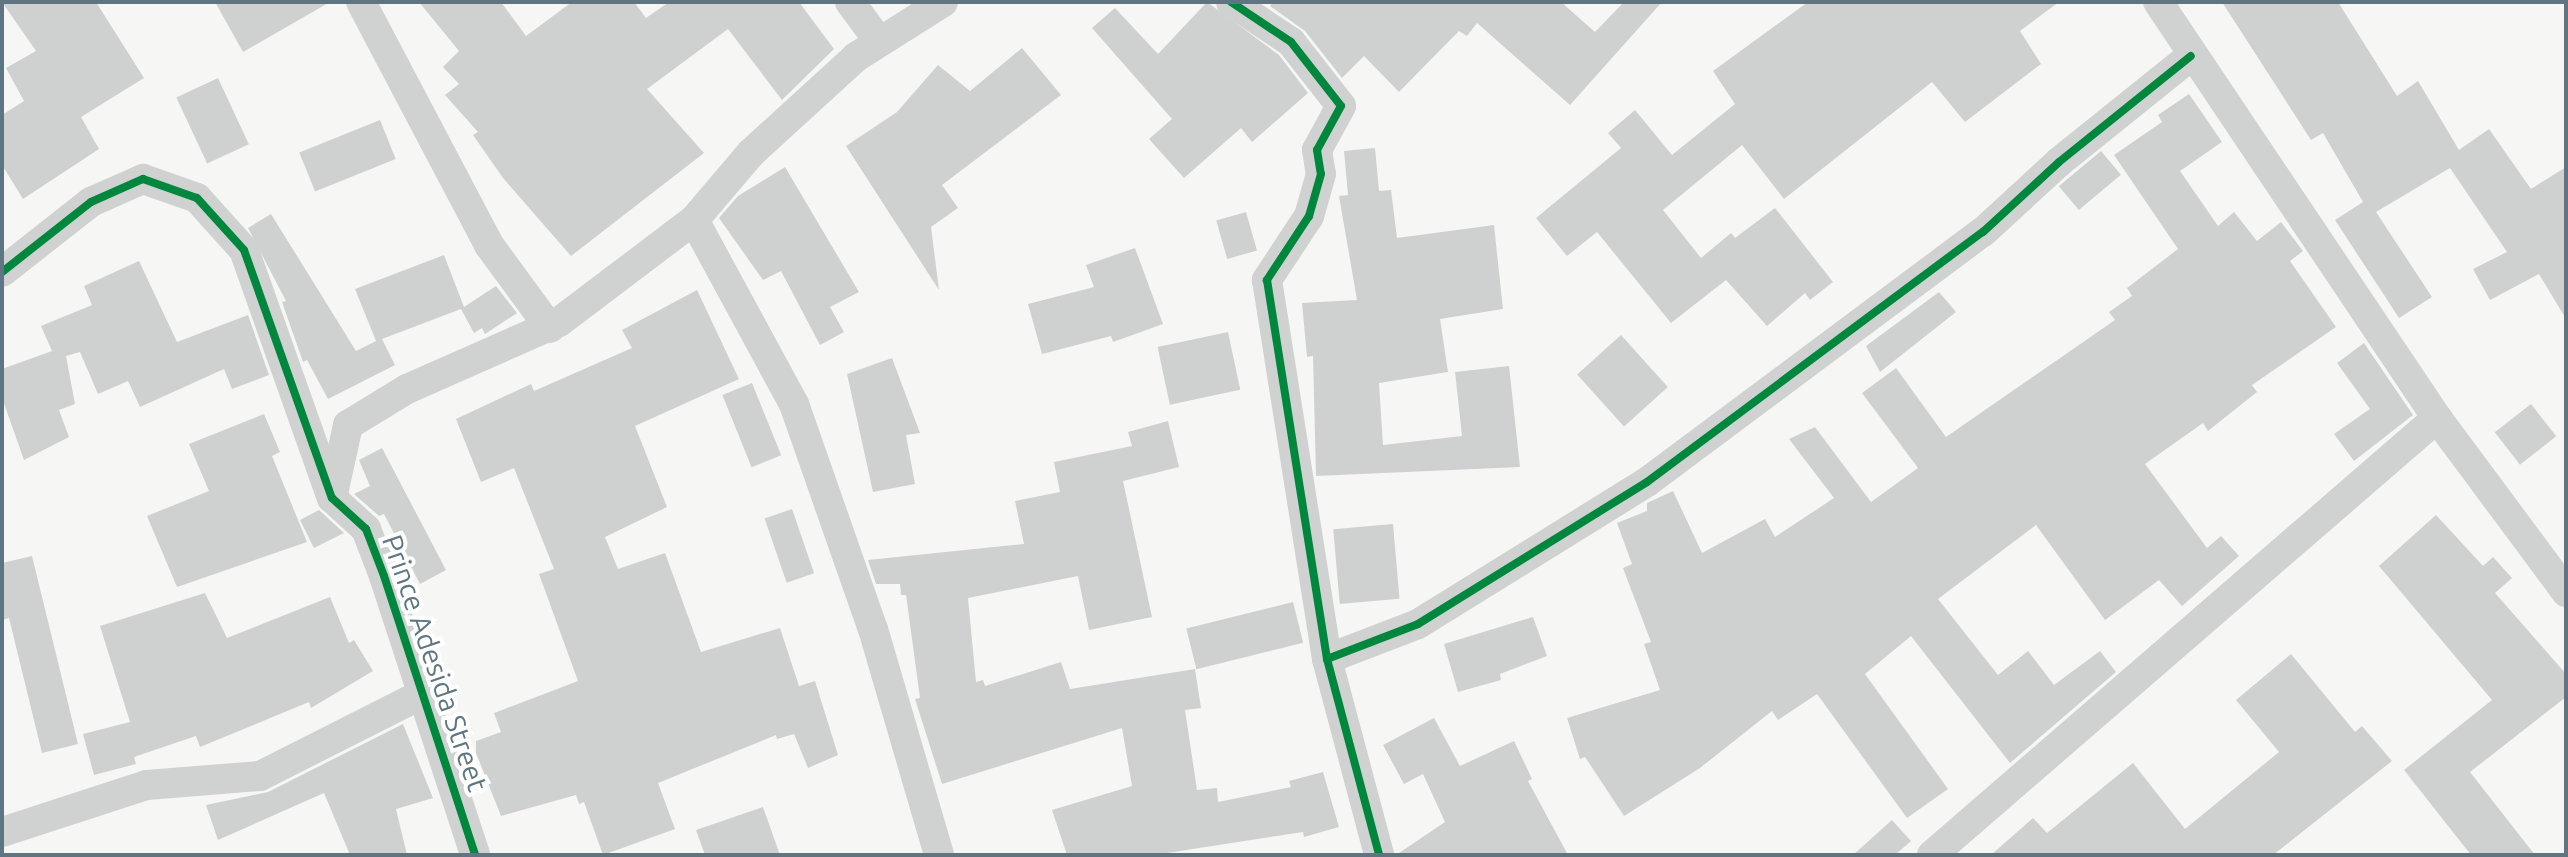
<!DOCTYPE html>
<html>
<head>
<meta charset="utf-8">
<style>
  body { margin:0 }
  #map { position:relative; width:2568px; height:857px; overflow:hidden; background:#f6f6f4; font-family:Ubuntu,sans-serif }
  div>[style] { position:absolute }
  .building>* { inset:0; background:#cfd1d1; transform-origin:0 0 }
  .minor>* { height:30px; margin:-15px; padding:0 15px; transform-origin:15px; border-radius:15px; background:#d0d1d1 }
  .cycleway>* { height:8px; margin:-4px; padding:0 4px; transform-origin:4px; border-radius:4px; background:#00873e }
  span { translate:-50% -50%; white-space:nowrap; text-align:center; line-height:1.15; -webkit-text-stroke:8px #fff; paint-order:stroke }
  .street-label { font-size:28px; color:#5f7682 }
  .frame { position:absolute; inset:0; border:4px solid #5f7682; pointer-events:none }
</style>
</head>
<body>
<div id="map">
  <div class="building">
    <i style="clip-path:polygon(2px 2px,96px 2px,144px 78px,81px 117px,99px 149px,23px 199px,2px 165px,2px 115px,24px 101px,6px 68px,36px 51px)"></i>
    <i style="clip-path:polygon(215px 2px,330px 2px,243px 52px)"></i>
    <i style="clip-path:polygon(419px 2px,501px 2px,526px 36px,572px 2px,634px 2px,646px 18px,669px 2px,799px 2px,834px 49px,782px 100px,728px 29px,647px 89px,704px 153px,571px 256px,503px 178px,473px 135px,478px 132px,445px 95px,459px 84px,443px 67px,459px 51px)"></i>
    <i style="clip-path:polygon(1207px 2px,1279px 55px,1308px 93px,1252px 142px,1241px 128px,1184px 178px,1149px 139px,1172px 119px,1092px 28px,1115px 8px,1158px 54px)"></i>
    <i style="clip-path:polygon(1273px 2px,1561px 2px,1595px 32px,1624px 2px,1662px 2px,1570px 105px,1477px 23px,1467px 36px,1459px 31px,1399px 92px,1364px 56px,1342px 78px,1305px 31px,1270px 6px)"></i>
    <i style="clip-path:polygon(1808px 2px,2059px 2px,2020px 31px,2041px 64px,1965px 122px,1932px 82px,1784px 199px,1742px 145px,1663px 210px,1701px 258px,1731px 233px,1735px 238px,1775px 208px,1833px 282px,1810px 300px,1805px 293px,1767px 326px,1726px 280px,1671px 323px,1597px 232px,1567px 256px,1536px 218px,1621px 148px,1608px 133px,1635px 110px,1672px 155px,1735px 104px,1713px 71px)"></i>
    <i style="clip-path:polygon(2222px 2px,2338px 2px,2397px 96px,2418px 81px,2459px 150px,2489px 129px,2531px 189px,2566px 167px,2566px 319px,2539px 274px,2490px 300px,2473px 269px,2507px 252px,2450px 168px,2376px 212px,2432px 297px,2399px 318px,2335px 220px,2363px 202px,2323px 133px,2311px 140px)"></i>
    <i style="clip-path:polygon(1022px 48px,1061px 95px,942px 185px,958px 208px,931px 227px,939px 290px,846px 146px,897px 112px,938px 65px,970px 91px)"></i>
    <i style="left:218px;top:78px;width:73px;height:46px;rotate:65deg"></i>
    <i style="clip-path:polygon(2189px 94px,2222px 142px,2180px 171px,2218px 226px,2234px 212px,2257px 241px,2281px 222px,2303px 251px,2290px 261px,2336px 327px,2252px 385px,2257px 392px,2208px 431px,2203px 423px,2145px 464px,2207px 548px,2221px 536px,2239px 556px,2182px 606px,2159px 580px,2105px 620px,2036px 525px,1938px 599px,1998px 675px,2028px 651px,2054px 685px,2100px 651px,2116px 672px,2010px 763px,1911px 636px,1865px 674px,1948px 789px,1907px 818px,1817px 694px,1778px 720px,1772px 711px,1700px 768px,1624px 816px,1585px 757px,1580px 759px,1567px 718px,1660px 690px,1644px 644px,1651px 642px,1623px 568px,1632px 564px,1617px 523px,1647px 511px,1647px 503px,1673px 491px,1702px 553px,1765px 519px,1775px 537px,1834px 498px,1789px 439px,1815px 427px,1871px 502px,1918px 468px,1862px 393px,1896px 368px,1946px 437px,2115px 320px,2109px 312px,2132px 296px,2127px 288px,2178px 249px,2114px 155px,2162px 122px,2158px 115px)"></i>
    <i style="left:380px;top:120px;width:42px;height:87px;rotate:68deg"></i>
    <i style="clip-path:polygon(1375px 148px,1379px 191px,1391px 190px,1397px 238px,1494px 225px,1503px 309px,1440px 319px,1448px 372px,1379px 383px,1383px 445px,1462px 436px,1455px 372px,1509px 366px,1520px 467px,1316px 476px,1313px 356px,1307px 357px,1302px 303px,1357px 300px,1339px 196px,1348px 195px,1344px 151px)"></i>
    <i style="left:2101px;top:151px;width:31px;height:55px;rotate:50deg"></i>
    <i style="clip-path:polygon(785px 167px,859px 292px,830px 307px,844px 332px,820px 345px,781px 271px,763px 280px,719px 218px,738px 196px)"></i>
    <i style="left:1246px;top:212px;width:40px;height:31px;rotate:74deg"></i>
    <i style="clip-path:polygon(271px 214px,356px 351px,376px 341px,355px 289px,444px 255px,464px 307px,496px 286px,517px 313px,485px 334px,482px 328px,474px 333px,461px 309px,382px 339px,395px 365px,328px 399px,307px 360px,303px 362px,282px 302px,286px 301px,248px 228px)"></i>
    <i style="clip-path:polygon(1135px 248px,1163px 324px,1113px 342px,1111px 336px,1042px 354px,1028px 304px,1094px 287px,1086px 265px)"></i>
    <i style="clip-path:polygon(139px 261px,177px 342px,248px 315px,269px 375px,232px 389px,224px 369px,140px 407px,128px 381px,98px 394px,80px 352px,66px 356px,75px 404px,59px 410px,69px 437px,24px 460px,2px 398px,2px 369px,52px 351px,41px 326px,92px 305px,84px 286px)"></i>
    <i style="clip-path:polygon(697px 290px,739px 379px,635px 426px,667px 507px,605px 537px,618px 569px,665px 553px,701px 652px,780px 628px,799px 686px,815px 681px,838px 755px,808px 768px,794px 734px,777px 739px,776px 735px,658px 783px,675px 829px,603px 855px,584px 802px,579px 804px,576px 795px,501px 816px,476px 753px,476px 741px,501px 732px,494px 713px,578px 681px,539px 574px,554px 569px,514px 468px,481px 482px,456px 419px,531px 384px,534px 391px,632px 348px,622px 330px)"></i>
    <i style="clip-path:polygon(1939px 292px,1956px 312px,1880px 372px,1866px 346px)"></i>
    <i style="left:1228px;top:332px;width:59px;height:72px;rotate:78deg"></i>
    <i style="left:1621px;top:335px;width:70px;height:59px;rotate:48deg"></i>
    <i style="clip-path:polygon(2364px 343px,2413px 415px,2354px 461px,2334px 434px,2370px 409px,2337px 363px)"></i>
    <i style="clip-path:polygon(892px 358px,920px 433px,906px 435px,915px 484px,873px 492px,847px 374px)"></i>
    <i style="left:752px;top:383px;width:78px;height:32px;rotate:68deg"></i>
    <i style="left:2531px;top:404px;width:41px;height:46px;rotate:52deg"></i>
    <i style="clip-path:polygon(264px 414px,280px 452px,272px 456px,307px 542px,177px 587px,147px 516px,209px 491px,189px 444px)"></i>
    <i style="clip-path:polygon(1168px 421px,1179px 467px,1123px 481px,1152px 617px,1089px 630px,1078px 576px,968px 598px,976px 682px,983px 680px,985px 686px,1061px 662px,1070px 689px,1195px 669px,1201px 708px,1185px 710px,1197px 790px,1217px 788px,1218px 802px,1291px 787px,1289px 781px,1323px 772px,1339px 827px,1304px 837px,1303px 832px,1154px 855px,1067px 855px,1052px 810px,1132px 786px,1122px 728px,942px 784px,915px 699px,920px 698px,906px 595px,901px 595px,900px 584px,876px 584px,868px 560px,1024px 544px,1015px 501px,1060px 492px,1054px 462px,1132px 446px,1128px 432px)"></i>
    <i style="clip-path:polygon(382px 448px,446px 570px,420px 584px,384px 514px,379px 516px,354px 494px,370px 486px,359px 460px)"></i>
    <i style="left:792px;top:509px;width:68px;height:29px;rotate:71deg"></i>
    <i style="clip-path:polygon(319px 510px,344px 533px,314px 548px,300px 520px)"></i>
    <i style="clip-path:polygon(2436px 515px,2483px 566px,2493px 557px,2512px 578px,2495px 593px,2566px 674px,2566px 697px,2470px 772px,2535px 855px,2471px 855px,2404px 770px,2492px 700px,2379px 566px)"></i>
    <i style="left:1393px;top:524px;width:75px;height:60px;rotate:85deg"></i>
    <i style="clip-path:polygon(32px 556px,78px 744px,42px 753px,9px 618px,2px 620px,2px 563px)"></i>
    <i style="clip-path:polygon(205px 593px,227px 638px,330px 597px,349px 643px,354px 640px,373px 671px,311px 708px,309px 702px,200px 747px,196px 736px,134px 757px,136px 764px,94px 775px,83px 734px,130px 722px,100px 626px)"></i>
    <i style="left:1293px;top:602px;width:42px;height:110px;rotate:76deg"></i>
    <i style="clip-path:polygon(1533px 617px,1547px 656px,1500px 674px,1501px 680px,1458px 692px,1444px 644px)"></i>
    <i style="clip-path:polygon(2291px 654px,2355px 732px,2362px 726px,2392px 761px,2273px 855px,1991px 855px,2033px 818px,2047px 833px,2133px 763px,2185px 829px,2279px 752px,2236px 700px)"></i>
    <i style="clip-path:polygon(1434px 718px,1460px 766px,1514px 741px,1532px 779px,1528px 781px,1568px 855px,1396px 855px,1445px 822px,1423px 774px,1404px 784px,1383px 745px)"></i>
    <i style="clip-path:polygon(403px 724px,433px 798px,396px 809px,407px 855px,350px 855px,324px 793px,218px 840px,206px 805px,268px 792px)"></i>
    <i style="clip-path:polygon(763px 807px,780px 855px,705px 855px,696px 830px)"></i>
    <i style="clip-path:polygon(1892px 820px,1911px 841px,1895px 855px,1853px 855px)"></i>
  </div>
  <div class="minor">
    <i style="left:361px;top:2px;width:275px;rotate:62.2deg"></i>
    <i style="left:489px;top:245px;width:103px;rotate:53.7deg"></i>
    <i style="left:850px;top:2px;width:47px;rotate:53.6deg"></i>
    <i style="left:1231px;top:2px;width:72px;rotate:33.7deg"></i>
    <i style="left:1291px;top:42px;width:81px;rotate:52deg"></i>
    <i style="left:1341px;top:106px;width:50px;rotate:118.6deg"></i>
    <i style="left:1317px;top:150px;width:24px;rotate:81deg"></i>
    <i style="left:1321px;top:174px;width:44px;rotate:105.9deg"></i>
    <i style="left:1309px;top:216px;width:77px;rotate:123.3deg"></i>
    <i style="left:1267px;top:280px;width:384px;rotate:81deg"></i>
    <i style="left:1327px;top:659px;width:203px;rotate:75.1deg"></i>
    <i style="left:2158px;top:2px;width:501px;rotate:56.15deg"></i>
    <i style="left:2437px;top:418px;width:217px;rotate:53.4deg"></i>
    <i style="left:694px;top:220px;width:209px;rotate:61.5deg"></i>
    <i style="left:794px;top:404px;width:238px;rotate:70.7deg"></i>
    <i style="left:873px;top:629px;width:235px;rotate:73.7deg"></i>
    <i style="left:2px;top:272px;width:113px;rotate:-38.2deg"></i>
    <i style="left:91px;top:202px;width:57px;rotate:-23.9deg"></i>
    <i style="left:143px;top:179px;width:57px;rotate:19.4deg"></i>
    <i style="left:197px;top:198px;width:70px;rotate:47.9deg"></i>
    <i style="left:244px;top:250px;width:263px;rotate:70.5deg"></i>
    <i style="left:332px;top:498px;width:46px;rotate:42.4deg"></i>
    <i style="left:366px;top:529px;width:50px;rotate:69deg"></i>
    <i style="left:384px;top:576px;width:293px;rotate:71.9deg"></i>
    <i style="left:332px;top:498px;width:75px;rotate:-77.6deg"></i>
    <i style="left:348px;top:425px;width:69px;rotate:-31.4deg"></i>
    <i style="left:407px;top:389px;width:166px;rotate:-23.8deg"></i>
    <i style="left:559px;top:322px;width:169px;rotate:-37.1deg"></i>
    <i style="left:694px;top:220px;width:88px;rotate:-49.6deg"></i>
    <i style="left:751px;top:153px;width:142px;rotate:-42.4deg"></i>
    <i style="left:856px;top:57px;width:103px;rotate:-32.3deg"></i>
    <i style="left:1327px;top:659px;width:97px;rotate:-21deg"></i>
    <i style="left:1418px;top:624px;width:269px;rotate:-31.8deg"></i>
    <i style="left:1647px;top:482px;width:419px;rotate:-36.7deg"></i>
    <i style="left:1983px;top:232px;width:103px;rotate:-42.6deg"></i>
    <i style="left:2059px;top:162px;width:169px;rotate:-38.8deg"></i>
    <i style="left:2px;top:832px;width:152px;rotate:-18deg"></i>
    <i style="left:147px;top:785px;width:113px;rotate:-4.6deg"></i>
    <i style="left:260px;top:776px;width:186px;rotate:-26.8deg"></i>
    <i style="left:1932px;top:855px;width:668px;rotate:-40.87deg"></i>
  </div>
  <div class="cycleway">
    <i style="left:1231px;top:2px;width:72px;rotate:33.7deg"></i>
    <i style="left:1291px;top:42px;width:81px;rotate:52deg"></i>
    <i style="left:1341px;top:106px;width:50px;rotate:118.6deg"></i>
    <i style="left:1317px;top:150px;width:24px;rotate:81deg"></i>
    <i style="left:1321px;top:174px;width:44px;rotate:105.9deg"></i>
    <i style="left:1309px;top:216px;width:77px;rotate:123.3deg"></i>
    <i style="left:1267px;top:280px;width:384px;rotate:81deg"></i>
    <i style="left:1327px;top:659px;width:203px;rotate:75.1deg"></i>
    <i style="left:2px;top:272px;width:113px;rotate:-38.2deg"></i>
    <i style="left:91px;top:202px;width:57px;rotate:-23.9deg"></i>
    <i style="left:143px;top:179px;width:57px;rotate:19.4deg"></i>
    <i style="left:197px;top:198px;width:70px;rotate:47.9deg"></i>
    <i style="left:244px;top:250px;width:263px;rotate:70.5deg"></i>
    <i style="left:332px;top:498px;width:46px;rotate:42.4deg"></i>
    <i style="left:366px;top:529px;width:50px;rotate:69deg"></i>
    <i style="left:384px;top:576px;width:293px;rotate:71.9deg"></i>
    <i style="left:1327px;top:659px;width:97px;rotate:-21deg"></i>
    <i style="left:1418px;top:624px;width:269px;rotate:-31.8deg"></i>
    <i style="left:1647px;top:482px;width:419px;rotate:-36.7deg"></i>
    <i style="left:1983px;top:232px;width:103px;rotate:-42.6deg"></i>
    <i style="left:2059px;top:162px;width:169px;rotate:-38.8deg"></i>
  </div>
  <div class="street-label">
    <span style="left:435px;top:663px;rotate:71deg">Prince Adesida Street</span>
  </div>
  <div class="frame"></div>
</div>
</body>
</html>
